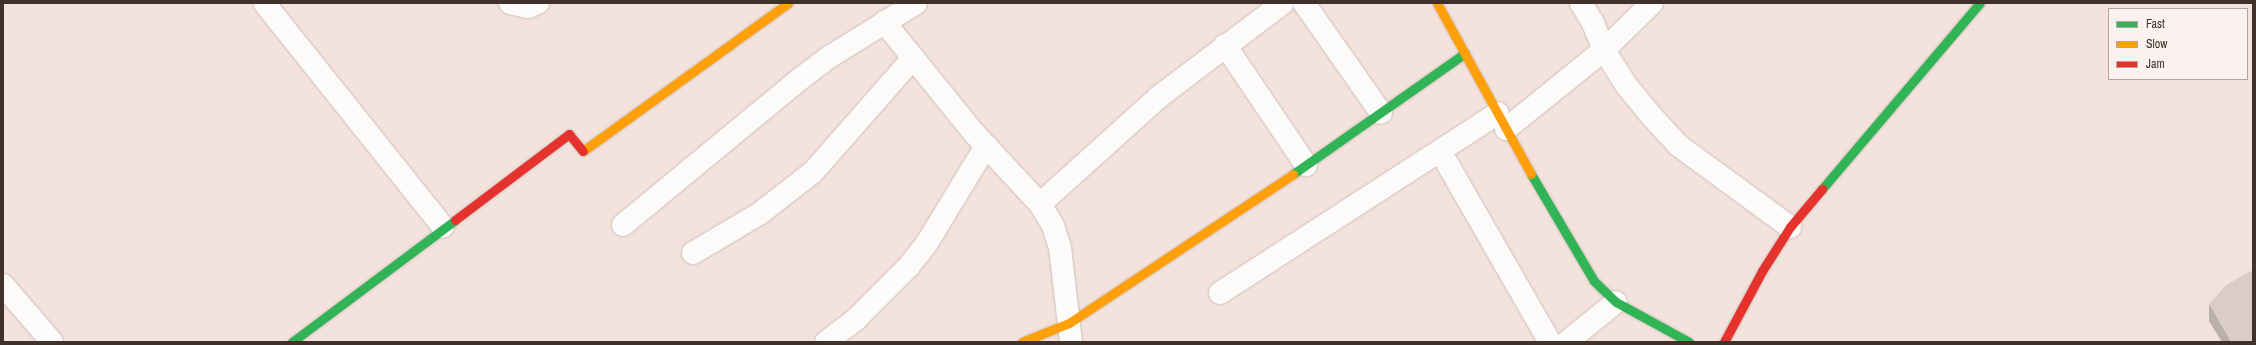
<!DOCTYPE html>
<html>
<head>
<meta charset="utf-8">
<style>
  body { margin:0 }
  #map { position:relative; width:2256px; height:345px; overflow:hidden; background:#f4e3dd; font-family:"Archivo Narrow",sans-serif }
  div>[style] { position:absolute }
  .roads { filter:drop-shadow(0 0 1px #cebfba) drop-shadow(0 0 1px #cebfba) }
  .street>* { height:22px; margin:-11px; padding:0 11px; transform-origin:11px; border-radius:11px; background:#fdfbfa }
  .fast>* { height:9px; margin:-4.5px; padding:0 4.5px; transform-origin:4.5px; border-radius:4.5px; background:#30b455 }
  .slow>* { height:9px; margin:-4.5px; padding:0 4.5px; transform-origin:4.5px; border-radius:4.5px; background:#ff9f0a }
  .jam>* { height:9px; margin:-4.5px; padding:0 4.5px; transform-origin:4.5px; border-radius:4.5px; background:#e5322d }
  .wall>* { inset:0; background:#bbb0a9 }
  .building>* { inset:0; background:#dacdc5 }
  span { translate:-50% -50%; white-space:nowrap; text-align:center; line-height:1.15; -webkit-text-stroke:3.5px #faf2ef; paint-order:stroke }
  .frame { position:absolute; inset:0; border:4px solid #40312b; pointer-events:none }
  .legend { position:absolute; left:2108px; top:8px; width:140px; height:72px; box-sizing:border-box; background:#faf2ef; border:1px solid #b0a5a1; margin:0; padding:5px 7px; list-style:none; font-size:12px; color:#40312b }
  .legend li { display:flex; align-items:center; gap:8px; height:20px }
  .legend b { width:20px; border:1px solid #b0a5a1 }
</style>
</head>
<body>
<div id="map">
  <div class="roads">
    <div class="street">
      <i style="left:510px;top:3px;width:18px;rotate:13deg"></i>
      <i style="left:528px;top:7px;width:11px;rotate:-22deg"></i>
      <i style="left:1304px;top:3px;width:134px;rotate:55deg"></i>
      <i style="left:1581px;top:3px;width:23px;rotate:59deg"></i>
      <i style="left:1593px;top:23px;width:29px;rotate:68deg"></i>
      <i style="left:1604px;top:50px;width:41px;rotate:57.8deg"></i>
      <i style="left:1626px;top:85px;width:44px;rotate:50.5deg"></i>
      <i style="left:1654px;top:119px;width:35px;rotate:47deg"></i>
      <i style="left:1678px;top:145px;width:139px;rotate:36.2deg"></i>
      <i style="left:265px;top:4px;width:285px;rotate:51.4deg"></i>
      <i style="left:884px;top:22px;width:143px;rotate:51deg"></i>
      <i style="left:974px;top:133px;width:97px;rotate:47.1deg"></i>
      <i style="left:1040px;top:204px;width:26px;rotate:59deg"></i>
      <i style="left:1053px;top:226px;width:23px;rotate:72deg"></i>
      <i style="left:1060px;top:248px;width:95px;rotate:83.3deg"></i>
      <i style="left:1225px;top:45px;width:145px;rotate:56deg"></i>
      <i style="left:1506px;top:129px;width:126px;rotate:-38.9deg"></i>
      <i style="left:1604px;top:50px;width:67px;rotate:-44.4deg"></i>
      <i style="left:1440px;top:151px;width:220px;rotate:60.1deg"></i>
      <i style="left:1040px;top:204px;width:161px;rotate:-42deg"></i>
      <i style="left:1160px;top:96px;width:154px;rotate:-37.1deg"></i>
      <i style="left:623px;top:225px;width:229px;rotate:-39.5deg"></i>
      <i style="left:800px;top:79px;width:39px;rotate:-37deg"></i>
      <i style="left:831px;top:56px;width:100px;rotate:-31.9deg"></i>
      <i style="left:693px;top:253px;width:77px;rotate:-30.6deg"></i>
      <i style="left:759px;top:214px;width:68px;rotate:-37.9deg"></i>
      <i style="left:813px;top:172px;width:152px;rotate:-48.7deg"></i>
      <i style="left:3px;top:285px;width:75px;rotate:49.3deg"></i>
      <i style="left:1220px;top:293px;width:331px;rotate:-32.9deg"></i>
      <i style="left:826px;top:342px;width:38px;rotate:-37deg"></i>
      <i style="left:856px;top:319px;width:75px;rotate:-45deg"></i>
      <i style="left:909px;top:266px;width:29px;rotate:-52deg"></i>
      <i style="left:927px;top:243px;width:114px;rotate:-58.7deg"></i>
      <i style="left:1567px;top:342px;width:63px;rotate:-39.2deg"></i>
    </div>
    <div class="fast">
      <i style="left:1293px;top:174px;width:210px;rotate:-35.1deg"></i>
      <i style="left:1531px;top:174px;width:124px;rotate:59.5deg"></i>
      <i style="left:1594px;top:281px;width:30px;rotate:44deg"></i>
      <i style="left:1616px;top:302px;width:83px;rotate:28.7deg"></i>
      <i style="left:1822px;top:189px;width:244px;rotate:-49.7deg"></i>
      <i style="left:292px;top:342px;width:204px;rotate:-36.8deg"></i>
    </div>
    <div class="slow">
      <i style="left:1437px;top:3px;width:195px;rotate:61.2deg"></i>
      <i style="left:583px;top:151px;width:253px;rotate:-35.8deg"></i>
      <i style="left:1022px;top:342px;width:51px;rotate:-22deg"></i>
      <i style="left:1069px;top:323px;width:269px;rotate:-33.6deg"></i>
    </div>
    <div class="jam">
      <i style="left:455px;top:220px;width:143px;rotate:-37deg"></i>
      <i style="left:569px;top:134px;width:22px;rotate:51deg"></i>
      <i style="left:1724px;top:342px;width:81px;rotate:-61.8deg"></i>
      <i style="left:1762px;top:271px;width:52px;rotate:-57.5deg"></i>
      <i style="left:1790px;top:227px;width:50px;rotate:-49.9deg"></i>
    </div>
  </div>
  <div class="wall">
    <i style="clip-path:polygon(2209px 304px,2253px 342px,2222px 342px,2209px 321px)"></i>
  </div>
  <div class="building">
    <i style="clip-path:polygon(2253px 270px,2253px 342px,2231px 342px,2209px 304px,2226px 285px)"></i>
  </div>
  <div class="frame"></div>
  <ul class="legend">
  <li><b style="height:5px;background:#30b455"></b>Fast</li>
  <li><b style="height:5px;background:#ff9f0a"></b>Slow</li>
  <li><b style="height:5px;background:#e5322d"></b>Jam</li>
  </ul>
</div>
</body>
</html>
